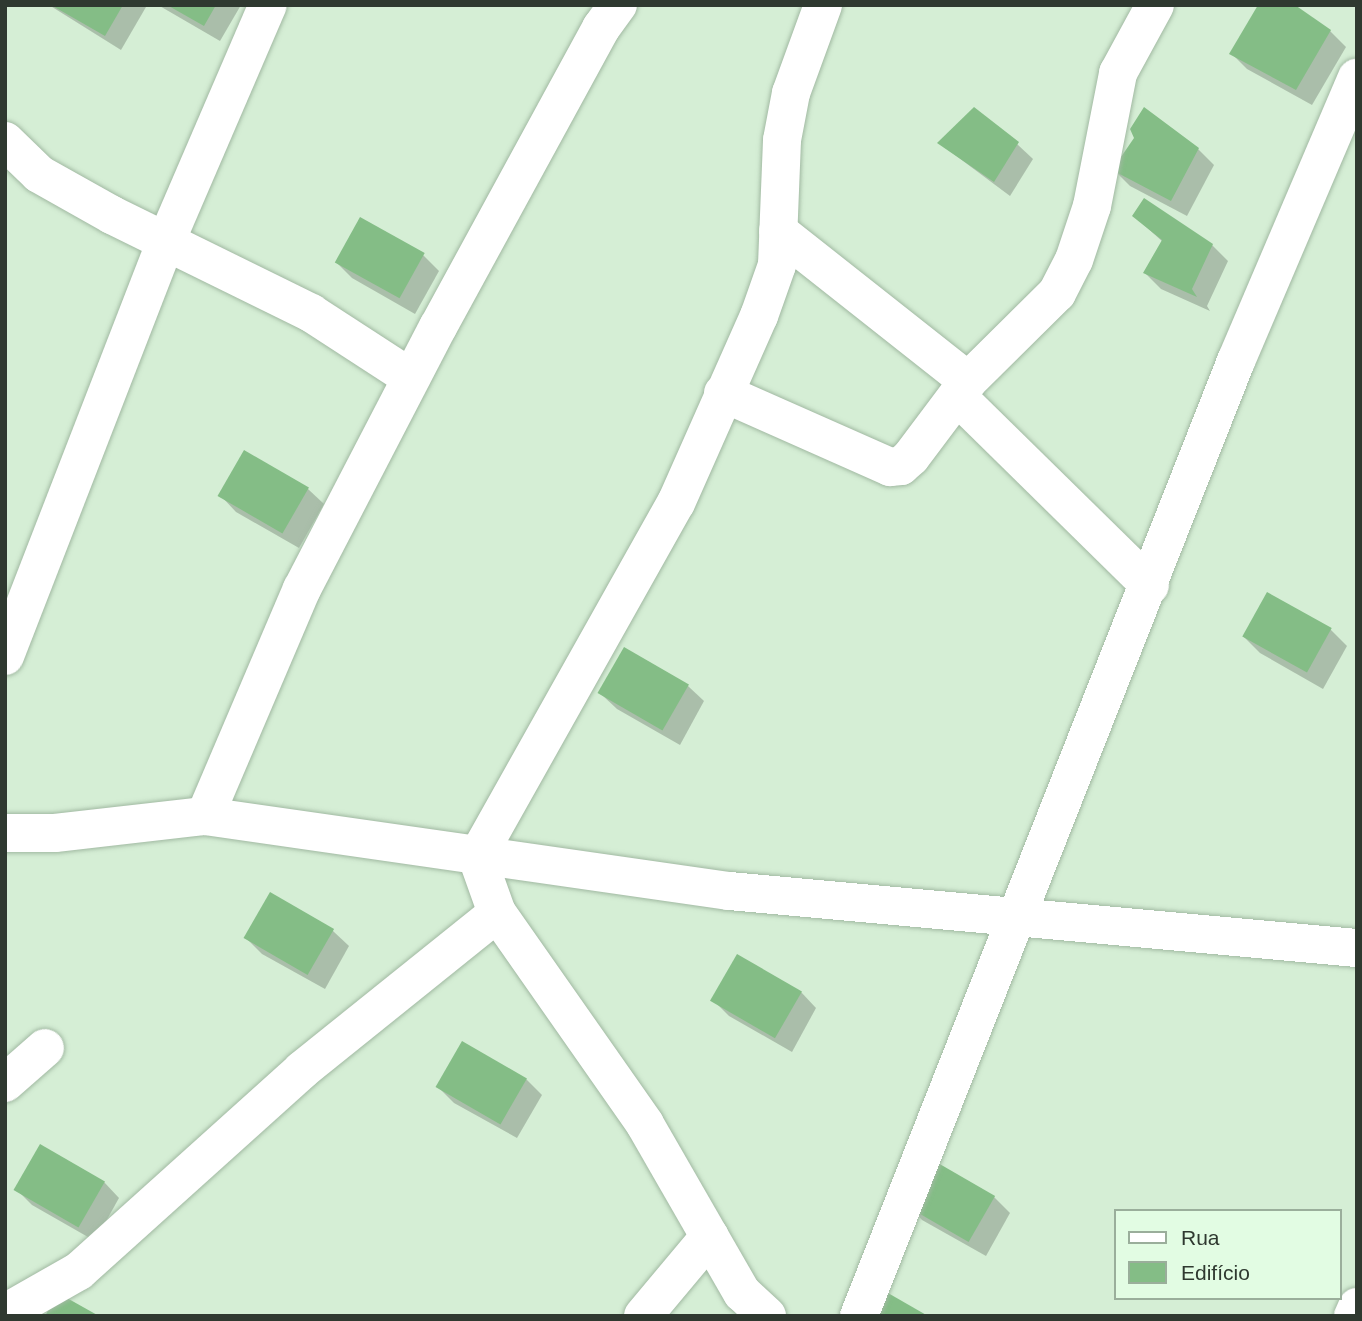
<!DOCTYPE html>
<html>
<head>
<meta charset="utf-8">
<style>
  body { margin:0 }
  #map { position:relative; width:1362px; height:1321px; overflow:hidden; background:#d5eed5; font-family:Arial,sans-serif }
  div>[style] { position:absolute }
  .shadow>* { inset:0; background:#0003 }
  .building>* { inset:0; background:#84bd86; transform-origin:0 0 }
  .roads { filter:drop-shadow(0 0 2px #a1b9a2) drop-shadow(0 0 2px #a1b9a2) }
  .minor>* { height:38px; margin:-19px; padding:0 19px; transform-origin:19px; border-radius:19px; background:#fff }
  span { translate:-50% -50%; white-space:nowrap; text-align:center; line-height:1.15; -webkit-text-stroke:5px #e2fce3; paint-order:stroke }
  .frame { position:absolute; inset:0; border:7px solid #2f3930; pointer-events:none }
  .legend { position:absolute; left:1114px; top:1209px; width:228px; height:91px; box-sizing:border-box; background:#e2fce3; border:2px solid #9aae9b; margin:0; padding:9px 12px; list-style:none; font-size:21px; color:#2f3930 }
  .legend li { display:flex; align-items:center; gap:14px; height:35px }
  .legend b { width:35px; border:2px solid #9aae9b }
</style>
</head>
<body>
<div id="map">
  <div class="shadow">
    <i style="clip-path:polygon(49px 5px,144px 5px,146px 7px,121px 50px)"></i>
    <i style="clip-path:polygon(158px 5px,241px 5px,220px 41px)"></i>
    <i style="clip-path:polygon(1330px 31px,1346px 47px,1312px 105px,1247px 69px,1232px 54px)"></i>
    <i style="clip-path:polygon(939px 143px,1017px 144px,1033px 159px,1010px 196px)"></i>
    <i style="clip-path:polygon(1198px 149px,1214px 165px,1187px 216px,1130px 186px,1114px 170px)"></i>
    <i style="clip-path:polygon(1134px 216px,1212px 245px,1228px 261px,1207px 306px,1210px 311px,1161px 289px,1145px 273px,1163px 242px)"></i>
    <i style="clip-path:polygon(423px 255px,439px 271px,415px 314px,352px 278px,336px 262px)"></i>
    <i style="clip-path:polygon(308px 489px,324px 504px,299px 548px,236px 512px,221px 496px)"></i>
    <i style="clip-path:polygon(1268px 594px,1331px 630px,1347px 646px,1323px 689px,1260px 653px,1244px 637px)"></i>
    <i style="clip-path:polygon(625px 650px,688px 686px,704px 701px,680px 745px,617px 709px,601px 694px)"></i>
    <i style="clip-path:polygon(270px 894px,333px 931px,349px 946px,325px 989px,262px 954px,246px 938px)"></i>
    <i style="clip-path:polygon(801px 992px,816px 1008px,792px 1052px,729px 1016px,713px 1000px)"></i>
    <i style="clip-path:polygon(526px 1079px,542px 1095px,517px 1138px,454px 1103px,438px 1087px)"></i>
    <i style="clip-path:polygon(104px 1182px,119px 1198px,95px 1241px,32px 1205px,16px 1189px)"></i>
    <i style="clip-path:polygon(994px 1197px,1010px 1213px,986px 1256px,922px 1220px,907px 1204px)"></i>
  </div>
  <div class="building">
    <i style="clip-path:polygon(51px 5px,123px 5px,105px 36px)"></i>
    <i style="clip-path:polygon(167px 5px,216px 5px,204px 26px)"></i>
    <i style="clip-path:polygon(1258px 5px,1295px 5px,1331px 30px,1296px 90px,1229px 54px)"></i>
    <i style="clip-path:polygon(974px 107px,1019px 142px,994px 182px,937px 143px)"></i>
    <i style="clip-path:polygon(1144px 107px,1199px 148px,1171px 201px,1112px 170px,1134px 138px,1130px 129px)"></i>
    <i style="clip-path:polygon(1144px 198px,1213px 244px,1192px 289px,1197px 297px,1143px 273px,1162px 240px,1132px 216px)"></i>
    <i style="left:360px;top:217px;width:74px;height:52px;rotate:29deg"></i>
    <i style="left:244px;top:450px;width:75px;height:53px;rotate:30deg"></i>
    <i style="left:1267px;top:592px;width:74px;height:51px;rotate:29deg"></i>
    <i style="left:624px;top:647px;width:75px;height:53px;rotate:30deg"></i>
    <i style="left:270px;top:892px;width:74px;height:53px;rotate:30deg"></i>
    <i style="left:737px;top:954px;width:75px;height:54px;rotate:30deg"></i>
    <i style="left:462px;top:1041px;width:75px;height:53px;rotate:30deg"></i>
    <i style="left:40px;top:1144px;width:75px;height:53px;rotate:30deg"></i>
    <i style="left:931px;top:1159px;width:74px;height:53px;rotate:30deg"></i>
    <i style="clip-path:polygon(58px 1293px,99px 1316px,45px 1316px)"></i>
    <i style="clip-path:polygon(888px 1293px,928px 1316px,875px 1316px)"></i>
  </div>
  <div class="roads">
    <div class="minor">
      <i style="left:5px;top:141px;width:47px;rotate:44.1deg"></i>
      <i style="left:39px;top:174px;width:84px;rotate:29.3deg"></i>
      <i style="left:112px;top:215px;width:222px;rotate:26.2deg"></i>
      <i style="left:311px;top:313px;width:119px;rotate:33deg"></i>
      <i style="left:778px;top:231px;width:242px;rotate:38.3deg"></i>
      <i style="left:723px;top:393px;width:183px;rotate:23.9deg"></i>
      <i style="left:890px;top:467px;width:11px;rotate:-5deg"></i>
      <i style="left:901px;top:466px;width:13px;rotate:-42deg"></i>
      <i style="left:911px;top:457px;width:95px;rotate:-53.1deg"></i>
      <i style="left:968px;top:381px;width:125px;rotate:-44.7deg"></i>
      <i style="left:1057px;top:293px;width:37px;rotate:-63deg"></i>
      <i style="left:1074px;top:260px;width:57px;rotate:-71.6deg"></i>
      <i style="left:1092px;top:206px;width:136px;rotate:-78.9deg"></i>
      <i style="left:1118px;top:73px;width:77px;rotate:-61.4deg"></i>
      <i style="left:958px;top:397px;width:269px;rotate:44.5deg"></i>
      <i style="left:5px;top:656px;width:447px;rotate:-68.8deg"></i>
      <i style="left:167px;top:239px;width:255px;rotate:-66.7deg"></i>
      <i style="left:205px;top:816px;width:247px;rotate:-66.9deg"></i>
      <i style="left:302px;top:589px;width:295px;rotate:-62.6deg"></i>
      <i style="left:438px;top:327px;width:341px;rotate:-61.4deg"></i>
      <i style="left:601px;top:28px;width:29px;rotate:-54deg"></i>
      <i style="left:5px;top:833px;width:50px"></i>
      <i style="left:55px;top:833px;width:151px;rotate:-6.5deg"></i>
      <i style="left:205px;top:816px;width:529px;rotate:8.15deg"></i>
      <i style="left:729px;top:891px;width:631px;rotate:5.19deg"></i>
      <i style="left:5px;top:1083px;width:53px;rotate:-41.2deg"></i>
      <i style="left:5px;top:1313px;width:85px;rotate:-29.6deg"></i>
      <i style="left:79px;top:1271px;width:300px;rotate:-42deg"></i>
      <i style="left:302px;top:1070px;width:250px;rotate:-38.8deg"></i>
      <i style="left:643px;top:1316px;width:104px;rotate:-50.1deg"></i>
      <i style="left:767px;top:1316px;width:34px;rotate:-137deg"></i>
      <i style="left:742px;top:1293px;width:195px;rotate:-119.9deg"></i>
      <i style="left:645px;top:1124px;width:258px;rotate:-125deg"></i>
      <i style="left:497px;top:913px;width:59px;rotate:-109.7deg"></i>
      <i style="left:477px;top:857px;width:406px;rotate:-60.7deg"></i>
      <i style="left:676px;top:503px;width:205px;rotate:-66.1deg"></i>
      <i style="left:759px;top:316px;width:54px;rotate:-70.6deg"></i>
      <i style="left:777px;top:265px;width:125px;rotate:-87.7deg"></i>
      <i style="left:782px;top:140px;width:48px;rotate:-79.2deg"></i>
      <i style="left:791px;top:93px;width:94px;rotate:-70deg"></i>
      <i style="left:859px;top:1316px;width:1027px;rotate:-68.46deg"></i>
      <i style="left:1236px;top:361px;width:308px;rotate:-66.9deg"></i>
      <i style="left:1353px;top:1316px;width:10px;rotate:-66deg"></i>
    </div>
  </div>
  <div class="frame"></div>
  <ul class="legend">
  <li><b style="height:9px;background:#fff"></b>Rua</li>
  <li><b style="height:19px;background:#84bd86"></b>Edifício</li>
  </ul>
</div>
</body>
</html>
